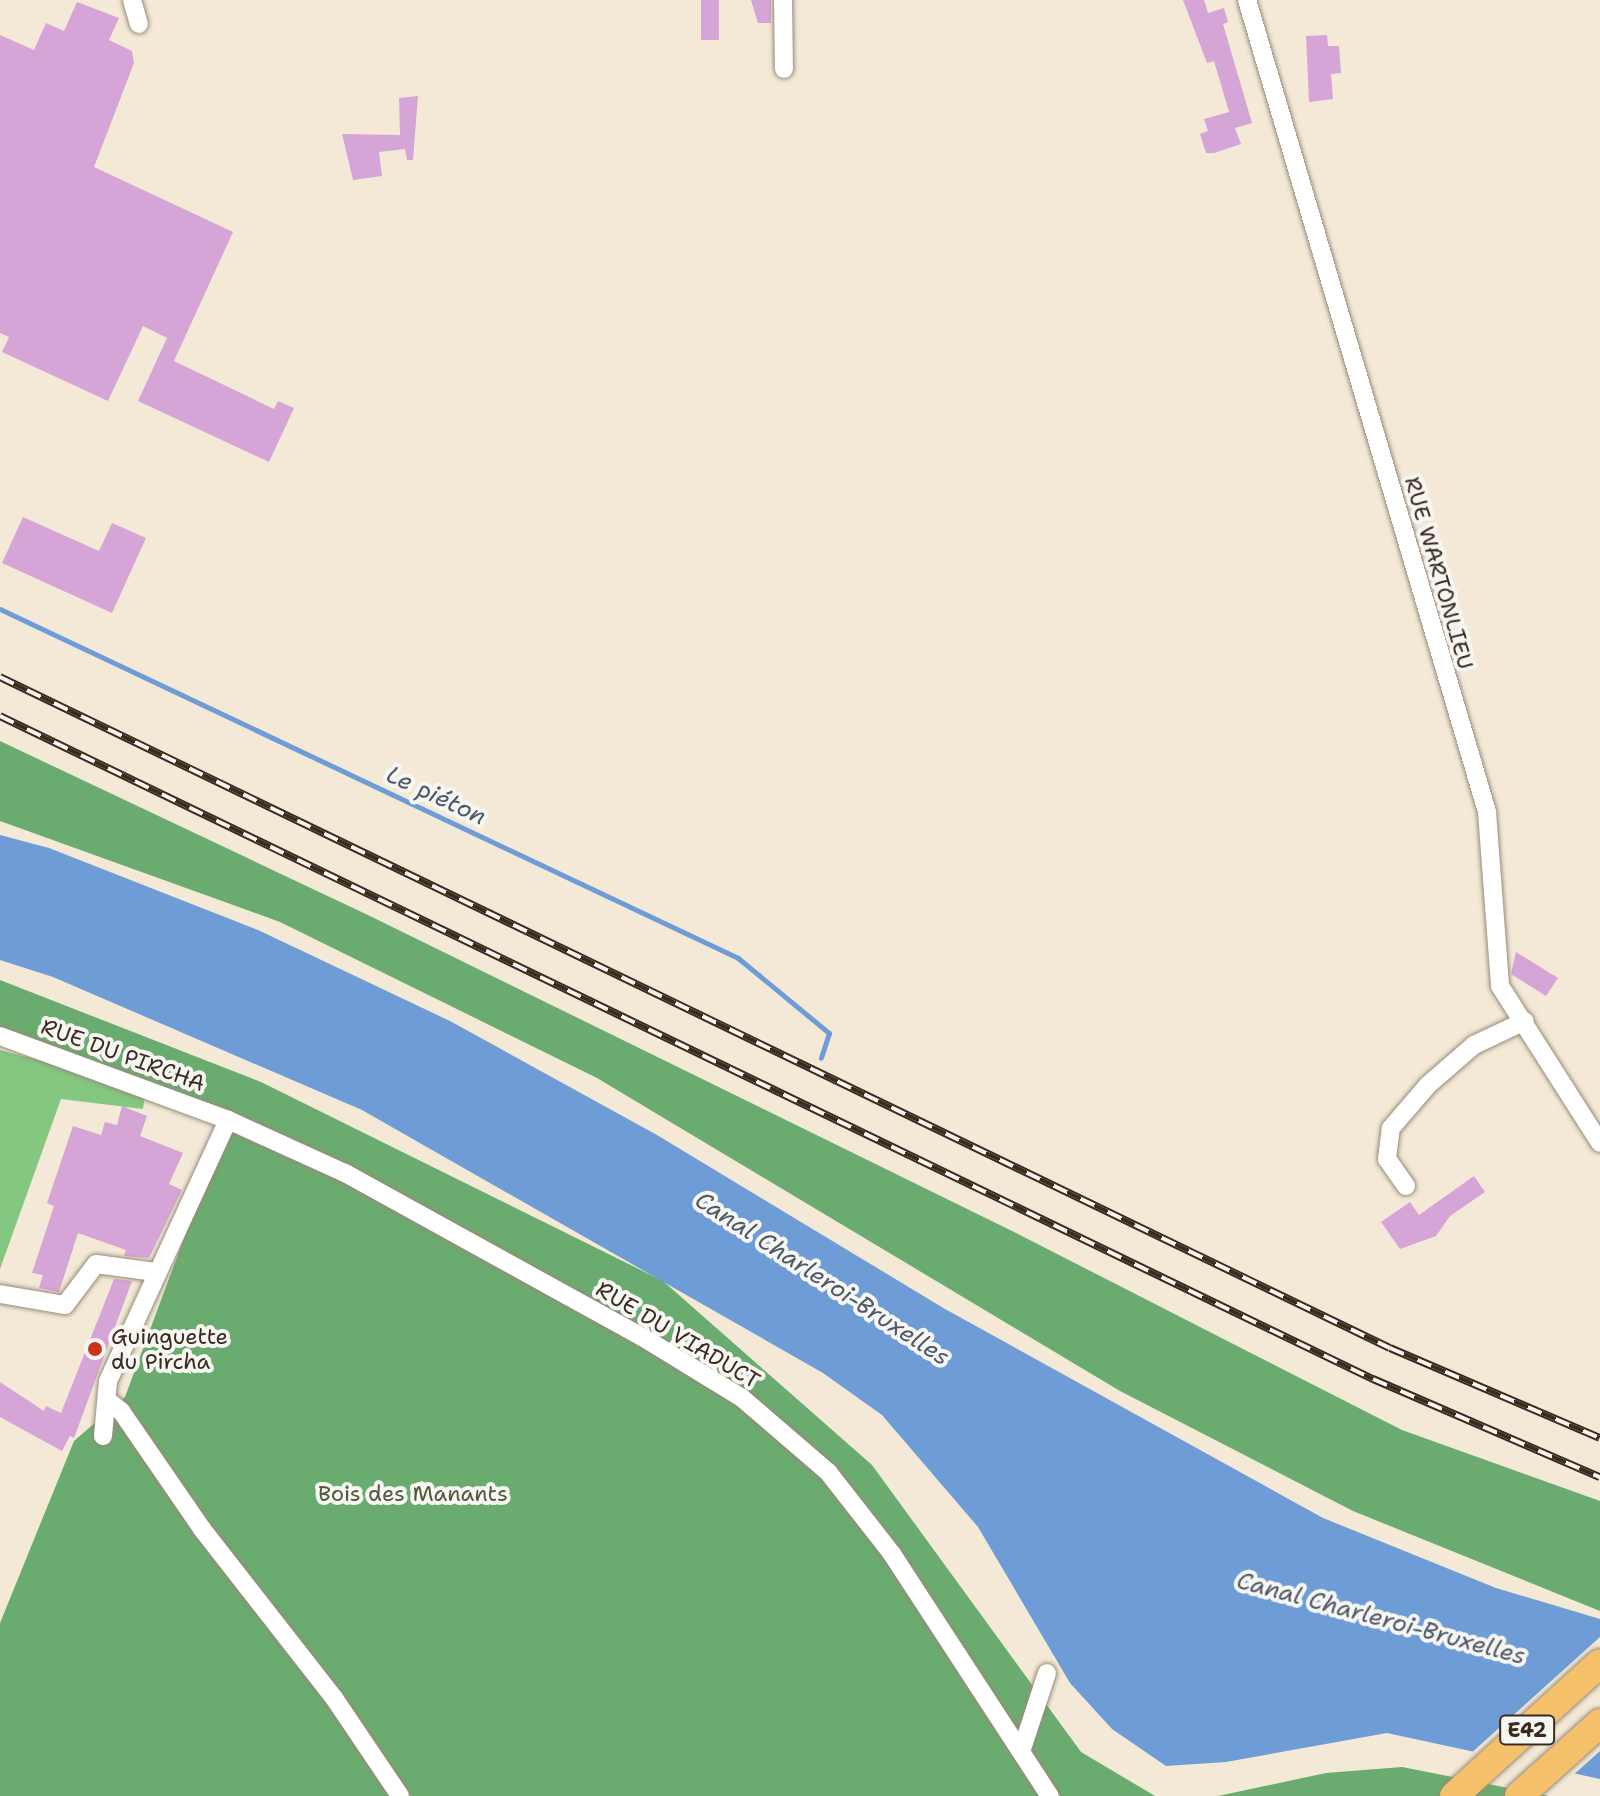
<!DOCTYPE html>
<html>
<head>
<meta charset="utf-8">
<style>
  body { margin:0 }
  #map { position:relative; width:1600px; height:1796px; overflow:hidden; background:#f3e9d6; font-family:"Shantell Sans",sans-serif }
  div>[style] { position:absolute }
  .green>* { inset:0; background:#83c781 }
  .forest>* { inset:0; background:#6aac6f }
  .water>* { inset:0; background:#6d9cd6 }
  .pier>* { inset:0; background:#f3e9d6 }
  .stream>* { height:5px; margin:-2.5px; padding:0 2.5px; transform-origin:2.5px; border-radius:2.5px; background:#6d9cd6 }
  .building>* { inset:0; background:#d6a5d7; transform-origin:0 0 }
  .roads { filter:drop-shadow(0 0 2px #978a7a) drop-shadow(0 0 2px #978a7a) }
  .minor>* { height:18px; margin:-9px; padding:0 9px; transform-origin:9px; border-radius:9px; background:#fff }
  .highway>* { height:28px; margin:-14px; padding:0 14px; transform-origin:14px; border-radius:14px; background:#f4c16a }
  .rail>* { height:8px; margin-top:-4px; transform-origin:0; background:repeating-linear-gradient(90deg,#f6f6f2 0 15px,#3b2a1e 0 30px); box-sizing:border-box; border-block:2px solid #3b2a1e }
  .dots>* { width:22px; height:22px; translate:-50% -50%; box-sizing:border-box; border:4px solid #f6f6f2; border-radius:50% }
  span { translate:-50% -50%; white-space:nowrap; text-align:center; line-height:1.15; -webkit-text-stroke:8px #f6f6f2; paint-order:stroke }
  .shield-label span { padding:2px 6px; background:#f6f6f2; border:2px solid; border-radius:6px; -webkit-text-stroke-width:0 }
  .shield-label { font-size:20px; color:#3b2a1e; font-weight:700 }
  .street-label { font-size:22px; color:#3b2a1e }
  .poi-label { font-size:22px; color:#3b2a1e }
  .left { translate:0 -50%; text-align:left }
  .park-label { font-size:22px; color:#51593c }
  .water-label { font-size:24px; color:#4f5868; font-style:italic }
</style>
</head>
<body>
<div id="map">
  <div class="green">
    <i style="clip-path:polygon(0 1050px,146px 1088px,143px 1109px,61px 1099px,0 1269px)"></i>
  </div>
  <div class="forest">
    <i style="clip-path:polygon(0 741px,370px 916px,1012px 1231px,1402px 1430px,1600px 1501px,1600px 1611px,1353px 1511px,1120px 1391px,597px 1078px,280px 922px,0 821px)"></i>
    <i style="clip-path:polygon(0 980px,261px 1082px,663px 1281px,872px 1465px,1081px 1752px,1155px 1796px,0 1796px,0 1623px,74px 1441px,125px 1397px,228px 1120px,0 1041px)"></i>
    <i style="clip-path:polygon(1402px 1767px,1549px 1796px,1218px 1796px,1326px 1773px)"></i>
  </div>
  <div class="water">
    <i style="clip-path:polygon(0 835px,49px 848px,258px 930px,450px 1021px,657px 1135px,945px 1309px,1323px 1518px,1496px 1588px,1600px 1619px,1600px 1779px,1387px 1733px,1226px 1762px,1166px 1766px,1112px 1729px,1070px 1683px,978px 1527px,882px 1415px,823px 1373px,362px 1110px,53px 977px,0 960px)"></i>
  </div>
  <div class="pier">
    <i style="clip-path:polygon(1600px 1637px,1600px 1751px,1571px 1777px,1469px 1755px)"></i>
  </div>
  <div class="stream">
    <i style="left:0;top:609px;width:816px;rotate:25.31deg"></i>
    <i style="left:738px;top:958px;width:118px;rotate:39.5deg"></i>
    <i style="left:829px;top:1033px;width:26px;rotate:108deg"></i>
  </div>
  <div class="building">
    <i style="left:701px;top:0;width:18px;height:40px"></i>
    <i style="clip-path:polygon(751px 0,771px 0,771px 23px,758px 23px)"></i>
    <i style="clip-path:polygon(1183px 0,1204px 0,1208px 13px,1224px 8px,1228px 22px,1223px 24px,1252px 123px,1235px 128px,1241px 144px,1214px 153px,1206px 153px,1200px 134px,1208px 131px,1204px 119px,1229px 112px,1214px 61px,1207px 63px)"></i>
    <i style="clip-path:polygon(77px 2px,119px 18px,109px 40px,132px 51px,134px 63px,94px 167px,233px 232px,174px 361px,274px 409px,278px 401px,294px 408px,269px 462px,138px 401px,167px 338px,143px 326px,108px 401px,2px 352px,9px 337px,0 333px,0 35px,34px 50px,46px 23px,64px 31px)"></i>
    <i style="clip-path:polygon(1327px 35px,1328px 46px,1339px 46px,1341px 73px,1331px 74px,1333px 99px,1309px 102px,1306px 36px)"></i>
    <i style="clip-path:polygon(418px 96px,413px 160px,407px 160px,405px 149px,379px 152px,382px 176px,353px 180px,342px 134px,400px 135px,399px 98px)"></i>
    <i style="clip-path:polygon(23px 517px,99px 551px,112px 523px,146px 538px,112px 613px,2px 563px)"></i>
    <i style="clip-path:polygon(1516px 952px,1558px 978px,1546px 996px,1511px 974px)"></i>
    <i style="clip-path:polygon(122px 1106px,147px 1116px,140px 1136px,183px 1153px,169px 1184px,182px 1190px,149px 1258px,124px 1256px,126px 1250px,78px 1233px,59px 1292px,39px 1288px,43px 1275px,32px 1273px,54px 1206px,47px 1203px,73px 1126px,101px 1135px,105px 1122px,117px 1125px)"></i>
    <i style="clip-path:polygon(1474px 1176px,1485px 1192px,1450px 1216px,1436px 1236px,1400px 1249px,1381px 1222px,1410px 1202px,1419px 1215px)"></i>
    <i style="clip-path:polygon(114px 1279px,132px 1281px,74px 1438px,70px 1436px,62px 1451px,0 1417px,0 1382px,44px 1411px,46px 1406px,61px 1413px)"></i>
  </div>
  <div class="roads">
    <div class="minor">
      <i style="left:132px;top:0;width:25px;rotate:74deg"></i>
      <i style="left:783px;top:0;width:69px;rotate:89.2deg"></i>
      <i style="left:1247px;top:0;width:847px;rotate:73.53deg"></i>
      <i style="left:1487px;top:812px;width:174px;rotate:85.7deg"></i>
      <i style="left:1500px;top:986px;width:186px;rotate:57.5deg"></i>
      <i style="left:0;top:1036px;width:243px;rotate:20.2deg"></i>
      <i style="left:228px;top:1120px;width:128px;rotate:24.4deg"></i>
      <i style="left:345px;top:1173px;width:342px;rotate:28.9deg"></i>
      <i style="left:644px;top:1338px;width:115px;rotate:31.5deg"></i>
      <i style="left:742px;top:1398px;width:113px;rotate:40.7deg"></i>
      <i style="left:828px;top:1472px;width:104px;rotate:52deg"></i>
      <i style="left:892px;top:1554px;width:289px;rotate:56.9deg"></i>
      <i style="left:1406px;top:1186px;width:33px;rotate:-125deg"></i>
      <i style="left:1387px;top:1159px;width:31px;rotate:-83deg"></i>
      <i style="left:1391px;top:1128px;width:57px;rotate:-49.3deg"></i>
      <i style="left:1428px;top:1085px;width:61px;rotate:-41deg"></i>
      <i style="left:1474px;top:1045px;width:56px;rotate:-25.2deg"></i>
      <i style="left:0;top:1294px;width:66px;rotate:9.6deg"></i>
      <i style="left:65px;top:1305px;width:51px;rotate:-52.9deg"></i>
      <i style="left:96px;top:1264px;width:60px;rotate:7.7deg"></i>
      <i style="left:107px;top:1400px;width:18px;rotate:38deg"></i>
      <i style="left:121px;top:1411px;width:143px;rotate:55.5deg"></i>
      <i style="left:202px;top:1529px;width:214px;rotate:52deg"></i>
      <i style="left:334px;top:1698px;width:118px;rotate:56deg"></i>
      <i style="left:103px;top:1436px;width:55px;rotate:-84.8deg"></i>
      <i style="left:108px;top:1381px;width:287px;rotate:-65.3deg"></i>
      <i style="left:1021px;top:1752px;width:83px;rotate:-71.8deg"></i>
    </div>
    <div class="highway">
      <i style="left:1454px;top:1796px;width:197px;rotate:-42.3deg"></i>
      <i style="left:1519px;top:1796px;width:109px;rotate:-42deg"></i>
    </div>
  </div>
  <div class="rail">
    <i style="left:0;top:677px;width:1543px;rotate:25.77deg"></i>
    <i style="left:1390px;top:1348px;width:228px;rotate:23.2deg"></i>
    <i style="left:0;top:716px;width:1525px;rotate:25.78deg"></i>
    <i style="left:1373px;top:1379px;width:247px;rotate:23.4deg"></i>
  </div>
  <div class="dots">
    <i style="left:95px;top:1349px;background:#c8321e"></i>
  </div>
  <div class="shield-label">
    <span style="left:1527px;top:1730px">E42</span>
  </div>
  <div class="street-label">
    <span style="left:1439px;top:573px;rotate:74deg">RUE WARTONLIEU</span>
    <span style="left:123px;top:1055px;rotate:20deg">RUE DU PIRCHA</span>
    <span style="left:678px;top:1335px;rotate:31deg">RUE DU VIADUCT</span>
  </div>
  <div class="poi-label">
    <span class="left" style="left:111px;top:1349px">Guinguette<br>du Pircha</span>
  </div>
  <div class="park-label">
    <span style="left:413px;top:1494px">Bois des Manants</span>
  </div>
  <div class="water-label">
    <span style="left:436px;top:796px;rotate:25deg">Le piéton</span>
    <span style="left:822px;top:1279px;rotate:33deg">Canal Charleroi-Bruxelles</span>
    <span style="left:1381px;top:1619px;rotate:15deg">Canal Charleroi-Bruxelles</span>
  </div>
</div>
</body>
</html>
